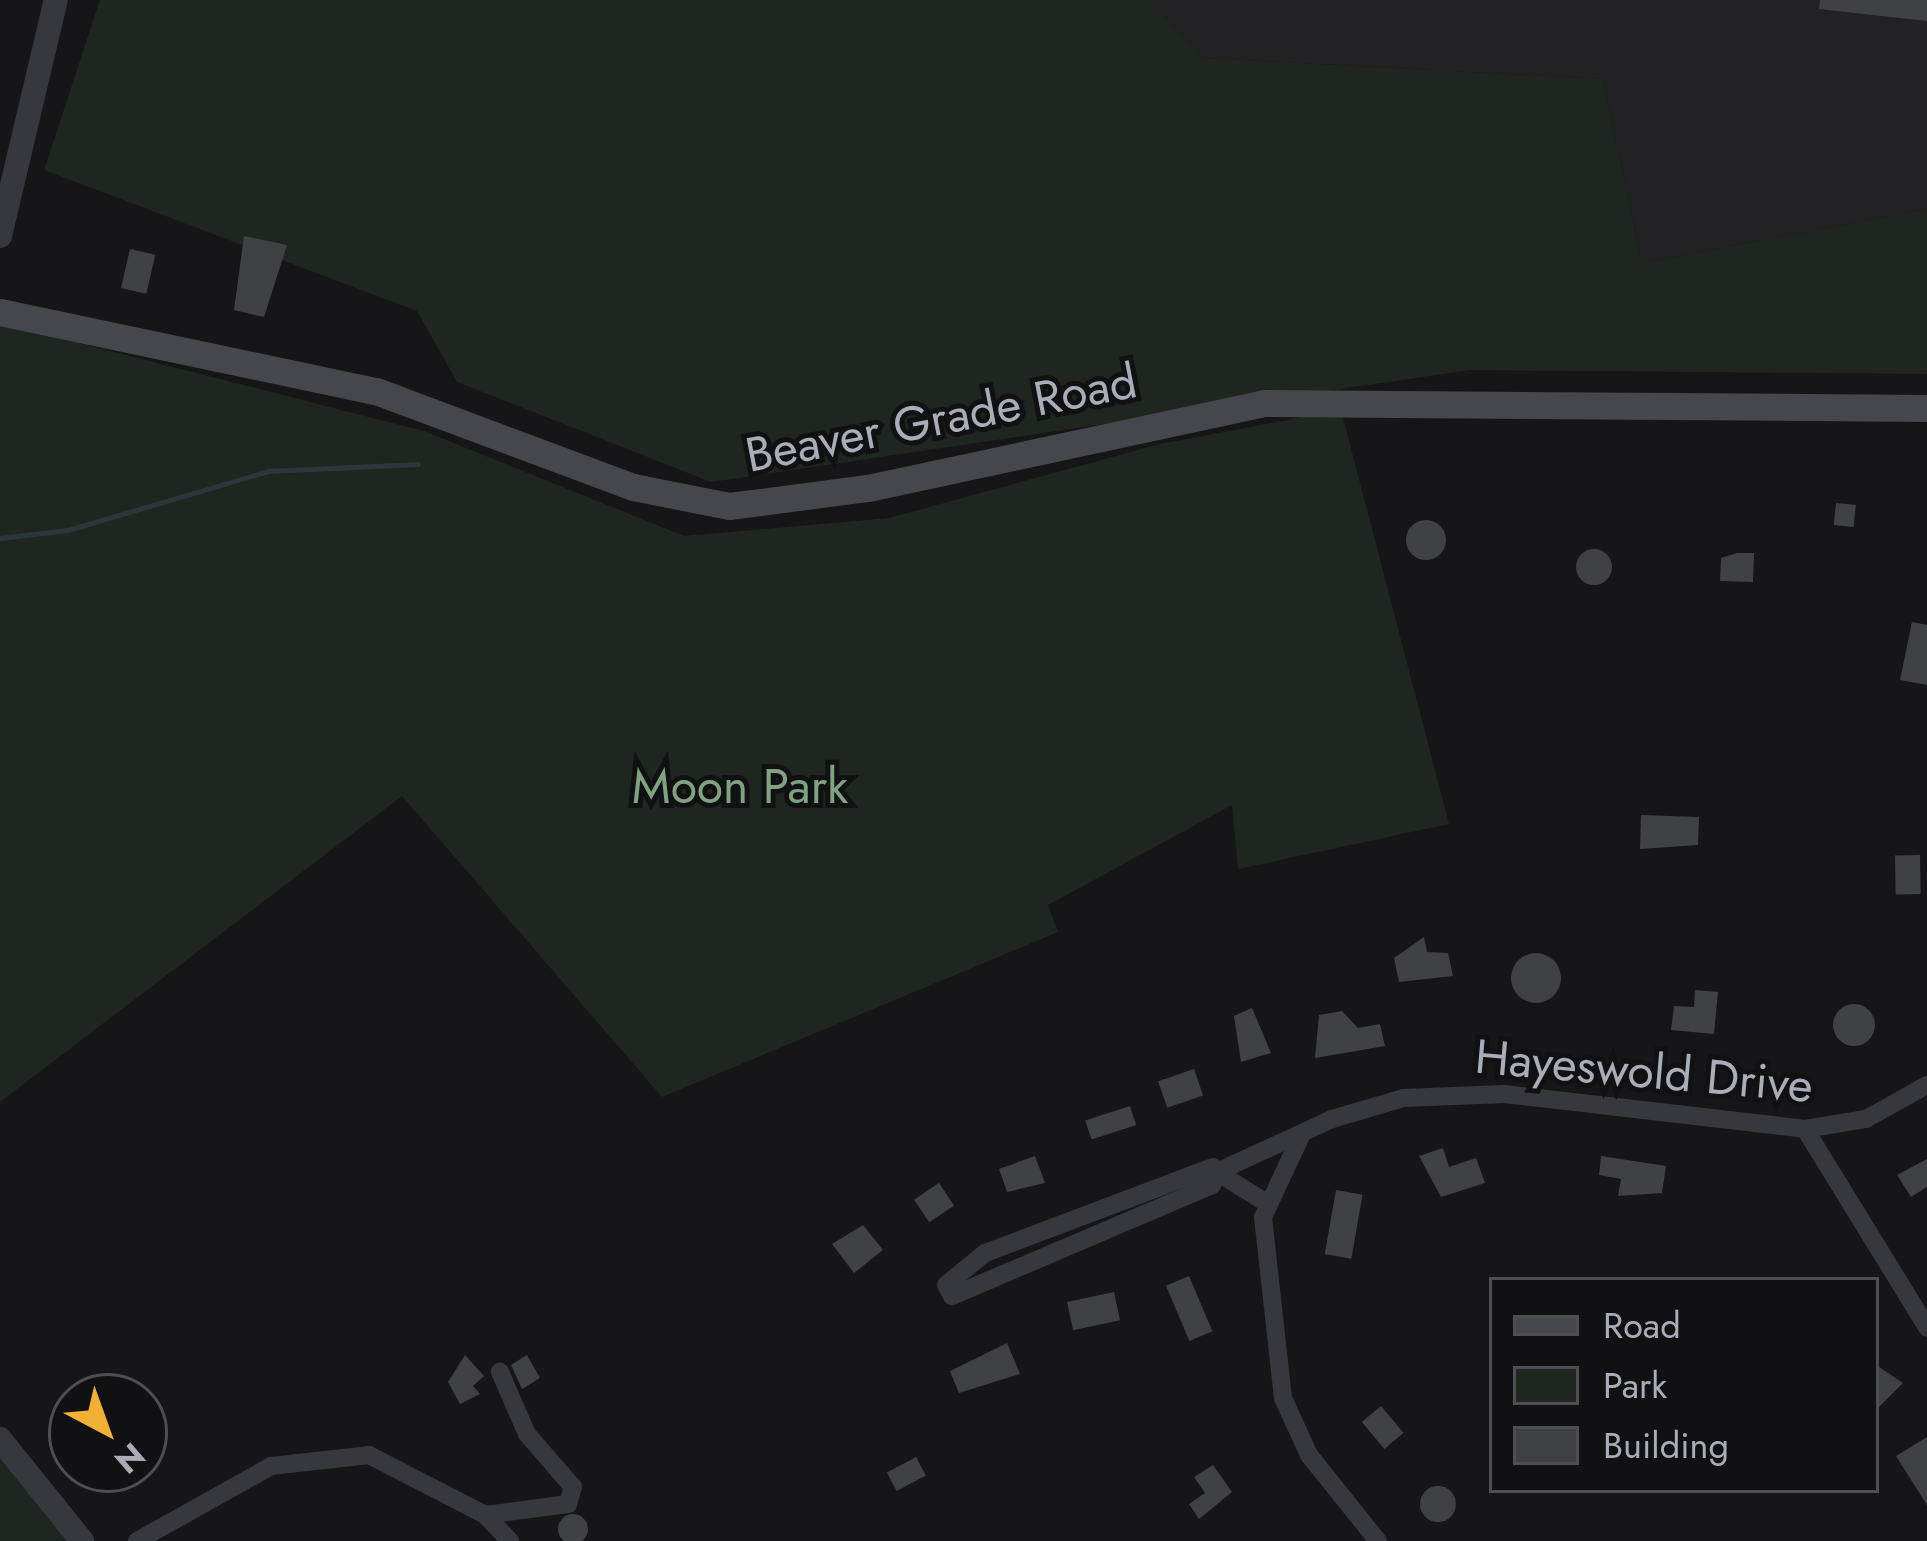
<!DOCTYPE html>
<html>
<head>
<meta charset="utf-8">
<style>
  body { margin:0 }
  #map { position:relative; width:1927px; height:1541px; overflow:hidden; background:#161618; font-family:Jost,sans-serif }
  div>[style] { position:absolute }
  .built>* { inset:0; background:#222225 }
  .green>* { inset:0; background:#1e261f }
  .stream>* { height:4.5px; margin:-2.25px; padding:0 2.25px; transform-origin:2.25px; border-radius:2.25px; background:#2c353c }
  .building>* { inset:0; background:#404145; transform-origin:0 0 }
  .round { border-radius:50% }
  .minor>* { height:18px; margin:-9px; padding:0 9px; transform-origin:9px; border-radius:9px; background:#37383d }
  .tertiary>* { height:24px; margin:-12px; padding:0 12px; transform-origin:12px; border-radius:12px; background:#37383d }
  .secondary>* { height:27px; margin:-13.5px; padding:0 13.5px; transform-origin:13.5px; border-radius:13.5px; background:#45474d }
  span { translate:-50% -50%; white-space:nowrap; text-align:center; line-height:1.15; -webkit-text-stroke:10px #111113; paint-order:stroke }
  .street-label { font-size:48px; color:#a8adb8 }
  .park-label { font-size:48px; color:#7fa381 }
  .legend { position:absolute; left:1489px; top:1277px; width:390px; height:216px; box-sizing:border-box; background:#111113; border:3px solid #4d4f55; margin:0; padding:15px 21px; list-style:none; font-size:36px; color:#a8adb8 }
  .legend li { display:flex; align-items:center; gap:24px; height:60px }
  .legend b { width:60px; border:3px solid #4d4f55 }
  .north { position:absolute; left:48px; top:1373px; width:120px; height:120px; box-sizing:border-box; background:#111113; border:3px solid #4d4f55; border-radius:50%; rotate:139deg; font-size:33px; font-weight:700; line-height:48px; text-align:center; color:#a8adb8 }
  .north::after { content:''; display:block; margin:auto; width:42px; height:54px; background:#f2b134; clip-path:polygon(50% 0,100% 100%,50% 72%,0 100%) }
</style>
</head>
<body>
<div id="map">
  <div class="built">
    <i style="clip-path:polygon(1150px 0,1927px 0,1927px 209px,1642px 263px,1603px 79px,1203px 58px)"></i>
  </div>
  <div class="green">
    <i style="clip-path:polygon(100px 0,1150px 0,1203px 58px,1603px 79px,1642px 263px,1927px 209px,1927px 374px,1470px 370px,711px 482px,457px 382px,417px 311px,44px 170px)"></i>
    <i style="clip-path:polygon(0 323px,424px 431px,684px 536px,889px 518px,1160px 444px,1341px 410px,1449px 824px,1238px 869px,1232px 805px,1048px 905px,1058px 932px,662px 1097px,402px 796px,0 1102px)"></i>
    <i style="clip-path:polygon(0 1456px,69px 1541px,0 1541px)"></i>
  </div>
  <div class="stream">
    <i style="left:0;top:538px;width:68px;rotate:-6.7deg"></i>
    <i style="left:68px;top:530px;width:209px;rotate:-16.4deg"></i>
    <i style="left:268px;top:471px;width:150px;rotate:-2.7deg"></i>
  </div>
  <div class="building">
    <i style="clip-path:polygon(1820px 0,1927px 0,1927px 21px,1819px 9px)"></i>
    <i style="clip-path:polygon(244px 236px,287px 245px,264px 317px,234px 310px)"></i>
    <i style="left:130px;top:249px;width:26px;height:40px;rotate:13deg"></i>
    <i style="left:1836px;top:503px;width:20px;height:22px;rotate:6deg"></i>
    <i class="round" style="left:1406px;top:520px;width:40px;height:40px"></i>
    <i class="round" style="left:1576px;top:549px;width:36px;height:36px"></i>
    <i style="clip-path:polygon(1737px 553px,1754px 553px,1753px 582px,1720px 581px,1721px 558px)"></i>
    <i style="clip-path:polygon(1912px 622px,1927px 625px,1927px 685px,1900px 680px)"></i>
    <i style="clip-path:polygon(1641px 815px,1699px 817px,1698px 845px,1640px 849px)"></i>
    <i style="left:1920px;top:855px;width:39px;height:25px;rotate:89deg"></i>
    <i style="clip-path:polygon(1424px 937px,1427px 952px,1448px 953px,1453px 976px,1399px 982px,1394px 958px)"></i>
    <i class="round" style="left:1511px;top:953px;width:50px;height:50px"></i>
    <i style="clip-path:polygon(1695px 990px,1718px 992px,1714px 1034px,1671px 1030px,1674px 1006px,1694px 1007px)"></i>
    <i class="round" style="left:1833px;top:1004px;width:42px;height:42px"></i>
    <i style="clip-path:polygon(1252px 1008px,1271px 1053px,1241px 1062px,1234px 1016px)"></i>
    <i style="clip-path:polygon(1342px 1011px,1358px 1028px,1380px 1024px,1385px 1046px,1315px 1058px,1319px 1015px)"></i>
    <i style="left:1194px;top:1069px;width:28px;height:38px;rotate:71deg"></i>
    <i style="left:1130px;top:1106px;width:20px;height:47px;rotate:72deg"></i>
    <i style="clip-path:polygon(1443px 1148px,1449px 1167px,1476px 1158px,1485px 1183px,1441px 1197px,1419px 1156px)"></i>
    <i style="clip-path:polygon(1035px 1156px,1045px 1183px,1007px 1192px,999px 1169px)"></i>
    <i style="clip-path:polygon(1601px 1156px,1666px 1166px,1662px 1193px,1618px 1196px,1621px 1179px,1599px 1175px)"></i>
    <i style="clip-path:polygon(1927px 1159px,1927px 1187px,1911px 1197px,1897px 1175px)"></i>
    <i style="left:939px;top:1183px;width:27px;height:30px;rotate:56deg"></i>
    <i style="left:1336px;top:1190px;width:27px;height:65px;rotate:10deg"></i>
    <i style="clip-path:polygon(863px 1225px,883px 1250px,854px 1273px,832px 1244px)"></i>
    <i style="left:1189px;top:1276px;width:60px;height:25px;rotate:67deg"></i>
    <i style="left:1114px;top:1292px;width:29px;height:48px;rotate:78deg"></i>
    <i style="clip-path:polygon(1007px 1343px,1020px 1374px,959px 1393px,950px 1371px)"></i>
    <i style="clip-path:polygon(465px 1355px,484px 1376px,473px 1386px,480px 1394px,460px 1404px,448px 1382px)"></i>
    <i style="clip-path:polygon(527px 1355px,540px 1378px,522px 1389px,511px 1365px)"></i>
    <i style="clip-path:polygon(1876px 1365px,1903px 1383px,1877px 1409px,1876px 1408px)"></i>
    <i style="left:1381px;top:1406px;width:35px;height:25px;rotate:50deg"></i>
    <i style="clip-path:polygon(1927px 1437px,1927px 1505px,1896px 1456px)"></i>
    <i style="left:916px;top:1457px;width:21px;height:33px;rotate:62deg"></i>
    <i style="clip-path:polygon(1213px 1465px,1232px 1492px,1199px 1519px,1189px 1504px,1205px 1493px,1194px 1477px)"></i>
    <i class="round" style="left:1420px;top:1486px;width:36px;height:36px"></i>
    <i class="round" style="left:558px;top:1514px;width:30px;height:30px"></i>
  </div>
  <div class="minor">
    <i style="left:1805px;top:1129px;width:233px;rotate:58.4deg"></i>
    <i style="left:1301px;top:1136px;width:89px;rotate:115.1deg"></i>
    <i style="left:1263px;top:1217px;width:182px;rotate:83.7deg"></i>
    <i style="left:1283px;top:1398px;width:63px;rotate:65.5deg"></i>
    <i style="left:1309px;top:1455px;width:110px;rotate:51.3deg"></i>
    <i style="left:1265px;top:1202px;width:57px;rotate:-148deg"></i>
    <i style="left:1217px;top:1172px;width:6px;rotate:-129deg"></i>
    <i style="left:1213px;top:1167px;width:244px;rotate:159.3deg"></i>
    <i style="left:985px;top:1253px;width:50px;rotate:140.6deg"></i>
    <i style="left:946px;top:1285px;width:13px;rotate:61deg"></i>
    <i style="left:952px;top:1296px;width:283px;rotate:-23.1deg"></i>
    <i style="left:1212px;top:1185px;width:14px;rotate:-69deg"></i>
    <i style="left:1217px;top:1172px;width:127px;rotate:-24.7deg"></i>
    <i style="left:1332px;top:1119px;width:75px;rotate:-16.3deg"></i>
    <i style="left:1404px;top:1098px;width:100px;rotate:-2.3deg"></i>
    <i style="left:1504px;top:1094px;width:303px;rotate:6.6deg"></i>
    <i style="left:1805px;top:1129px;width:62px;rotate:-9.3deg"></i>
    <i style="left:1866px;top:1119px;width:70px;rotate:-29.1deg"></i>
    <i style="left:485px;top:1515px;width:84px;rotate:-7.5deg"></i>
    <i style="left:568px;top:1504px;width:18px;rotate:-74deg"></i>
    <i style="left:573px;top:1487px;width:70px;rotate:-131deg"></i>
    <i style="left:527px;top:1434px;width:68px;rotate:-113.5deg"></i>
    <i style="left:137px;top:1541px;width:154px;rotate:-29.2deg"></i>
    <i style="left:271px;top:1466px;width:99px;rotate:-6.4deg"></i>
    <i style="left:369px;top:1455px;width:131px;rotate:27.3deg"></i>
    <i style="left:485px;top:1515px;width:36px;rotate:46deg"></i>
  </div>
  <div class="tertiary">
    <i style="left:0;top:236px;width:243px;rotate:-76.7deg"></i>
    <i style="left:0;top:1439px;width:131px;rotate:51.2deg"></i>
  </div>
  <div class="secondary">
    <i style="left:0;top:312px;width:384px;rotate:11.9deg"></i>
    <i style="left:376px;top:391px;width:274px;rotate:20.5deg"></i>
    <i style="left:633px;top:487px;width:98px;rotate:11.2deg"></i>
    <i style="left:729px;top:506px;width:140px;rotate:-7.4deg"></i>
    <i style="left:868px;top:488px;width:405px;rotate:-12.1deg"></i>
    <i style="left:1264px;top:403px;width:663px;rotate:0.43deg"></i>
  </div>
  <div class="street-label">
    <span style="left:941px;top:418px;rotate:-11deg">Beaver Grade Road</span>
    <span style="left:1644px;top:1071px;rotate:5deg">Hayeswold Drive</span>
  </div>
  <div class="park-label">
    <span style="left:740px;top:787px">Moon Park</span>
  </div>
  <ul class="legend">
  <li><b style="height:15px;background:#45474d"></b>Road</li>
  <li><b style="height:33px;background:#1e261f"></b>Park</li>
  <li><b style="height:33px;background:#404145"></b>Building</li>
  </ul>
  <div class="north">N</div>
</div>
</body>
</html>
